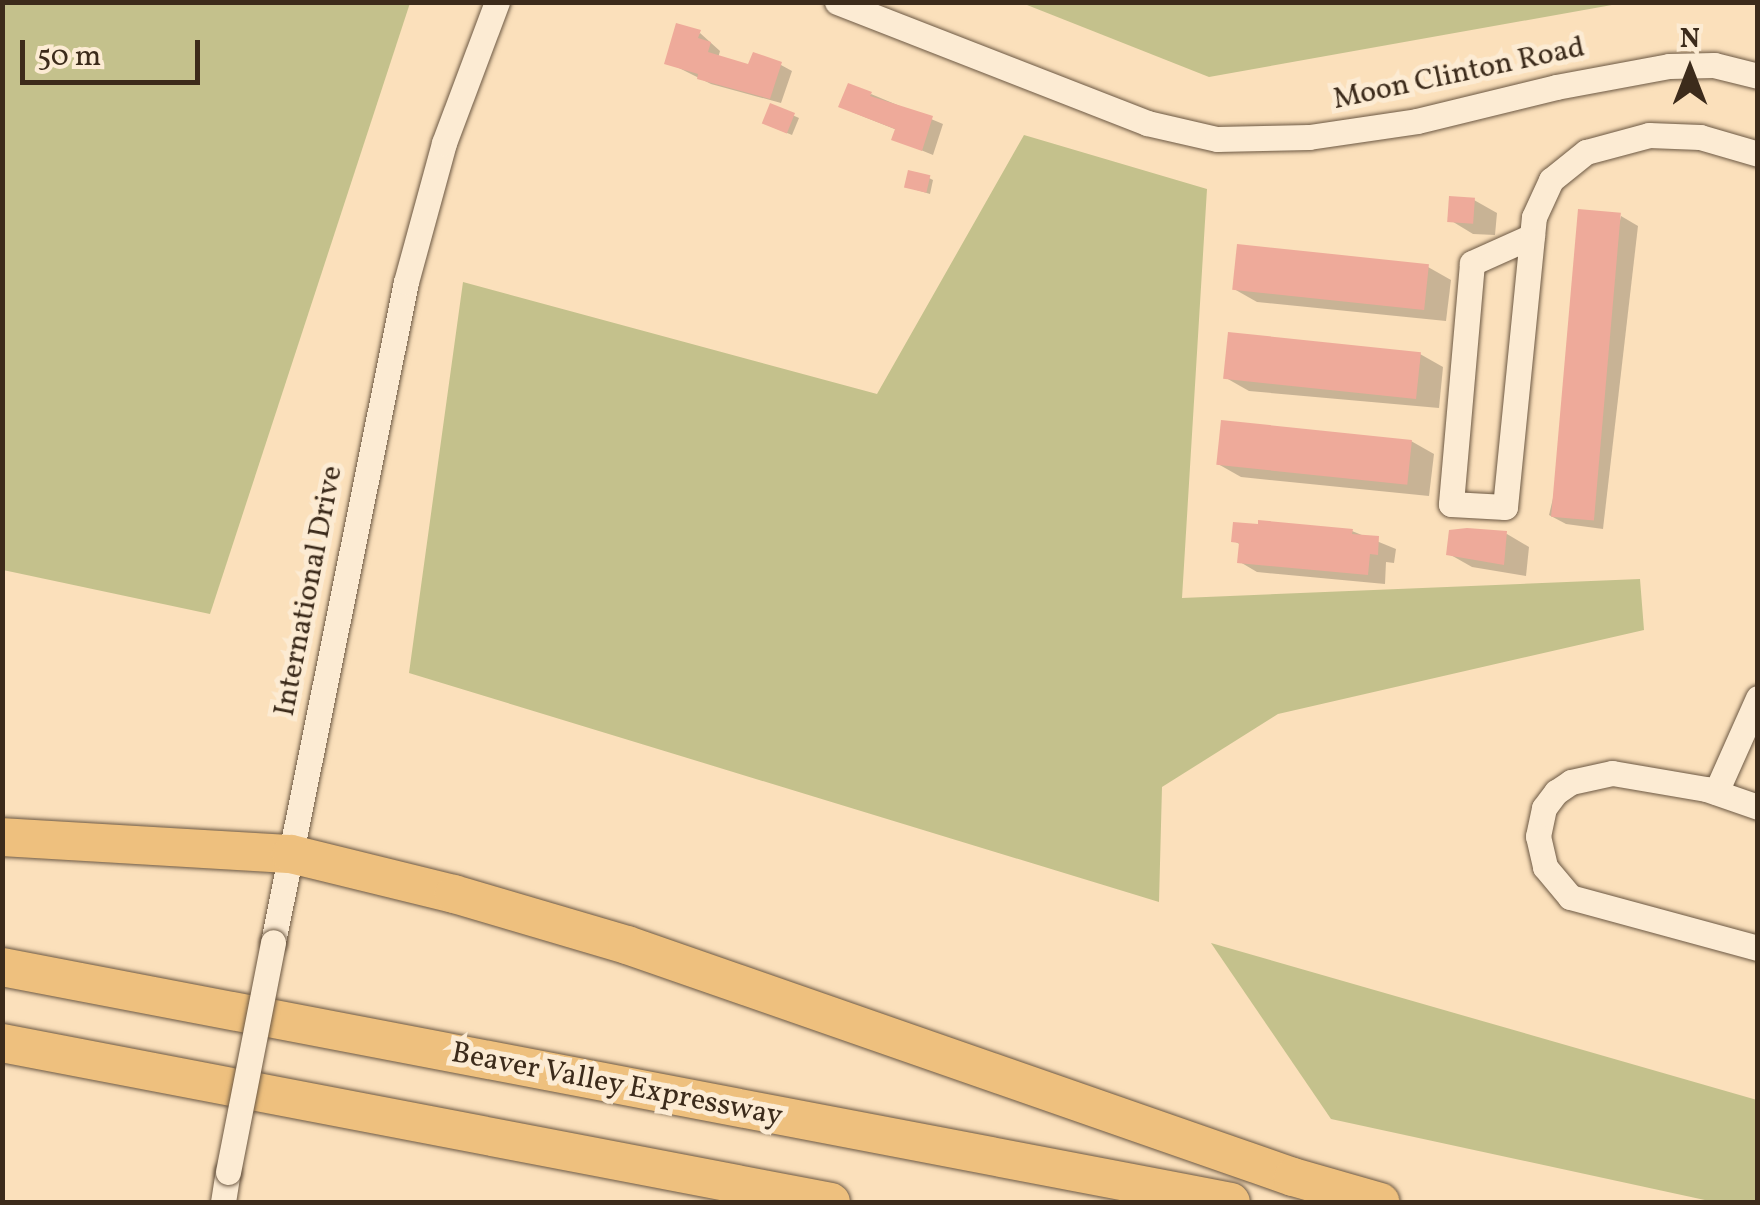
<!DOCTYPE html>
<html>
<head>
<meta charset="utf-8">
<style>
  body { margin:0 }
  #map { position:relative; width:1760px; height:1205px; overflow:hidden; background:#fbe0bb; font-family:Vollkorn,serif }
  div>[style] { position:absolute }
  .green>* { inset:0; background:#c4c18c }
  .shadow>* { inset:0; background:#0003 }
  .building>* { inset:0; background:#eeaa9a; transform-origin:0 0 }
  .roads { filter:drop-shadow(0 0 2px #6c5843) drop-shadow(0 0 2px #6c5843) }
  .minor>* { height:25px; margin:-12.5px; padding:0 12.5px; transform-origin:12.5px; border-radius:12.5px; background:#fcebd3 }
  .highway>* { height:38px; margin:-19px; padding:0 19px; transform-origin:19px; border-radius:19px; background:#eec07e }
  .bridges { filter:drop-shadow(0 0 2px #6c5843) drop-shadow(0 0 2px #6c5843) }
  .minor-bridge>* { height:25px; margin:-12.5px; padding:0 12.5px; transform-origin:12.5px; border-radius:12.5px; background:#fcebd3 }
  span { translate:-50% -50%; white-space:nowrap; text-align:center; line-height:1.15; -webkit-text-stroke:10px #fcebd3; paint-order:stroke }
  .street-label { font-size:30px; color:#3c2b1b }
  .frame { position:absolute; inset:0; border:5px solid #3c2b1b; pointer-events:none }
  .north { position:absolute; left:1640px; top:20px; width:100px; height:100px; -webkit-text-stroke:8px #fcebd3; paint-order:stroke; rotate:0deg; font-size:28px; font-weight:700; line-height:40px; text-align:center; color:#3c2b1b }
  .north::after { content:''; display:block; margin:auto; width:35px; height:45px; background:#3c2b1b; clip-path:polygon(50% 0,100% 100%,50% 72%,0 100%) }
  .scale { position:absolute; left:20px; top:40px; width:180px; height:45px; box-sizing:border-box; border:5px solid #3c2b1b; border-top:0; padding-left:12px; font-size:30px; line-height:35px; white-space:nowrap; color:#3c2b1b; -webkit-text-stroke:8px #fcebd3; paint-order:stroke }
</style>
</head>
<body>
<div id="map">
  <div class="green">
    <i style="clip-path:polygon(3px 2px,410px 3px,210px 614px,3px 570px)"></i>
    <i style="clip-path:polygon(1022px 3px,1022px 2px,1623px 3px,1209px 77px)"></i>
    <i style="clip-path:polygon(1024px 135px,1207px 189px,1182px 598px,1640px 579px,1644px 630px,1278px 714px,1162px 787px,1159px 902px,409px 673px,463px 282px,877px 394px)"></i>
    <i style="clip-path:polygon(1211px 943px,1757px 1100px,1757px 1202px,1714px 1202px,1331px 1119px)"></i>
  </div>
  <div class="shadow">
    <i style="clip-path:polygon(700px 33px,720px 51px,718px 58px,750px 68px,781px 65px,792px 71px,781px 103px,711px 84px,667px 62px)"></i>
    <i style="clip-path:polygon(871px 94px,943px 124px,933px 155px,894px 139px,897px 130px,852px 112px)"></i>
    <i style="clip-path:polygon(772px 106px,799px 118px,792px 135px,770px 126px)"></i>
    <i style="clip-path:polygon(929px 178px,933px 180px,930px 194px,907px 187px)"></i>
    <i style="clip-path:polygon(1474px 200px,1497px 213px,1495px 235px,1473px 234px,1450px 220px)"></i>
    <i style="clip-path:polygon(1621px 216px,1638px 226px,1603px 529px,1566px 524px,1549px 515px)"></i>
    <i style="clip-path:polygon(1428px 267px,1451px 280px,1446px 321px,1257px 302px,1234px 289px)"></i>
    <i style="clip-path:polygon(1420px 354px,1443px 367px,1439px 408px,1249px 391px,1226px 378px)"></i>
    <i style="clip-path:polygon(1411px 441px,1434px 454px,1429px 496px,1241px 477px,1218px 464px)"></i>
    <i style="clip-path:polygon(1352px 531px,1396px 549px,1394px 563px,1386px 562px,1385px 584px,1257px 572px,1240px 562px,1241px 545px,1234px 541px)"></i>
    <i style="clip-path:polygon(1507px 534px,1529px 547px,1526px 576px,1472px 567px,1449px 554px)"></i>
  </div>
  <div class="building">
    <i style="clip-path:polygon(676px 23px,701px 30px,698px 38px,711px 42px,708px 52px,748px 64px,753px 52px,782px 62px,770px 99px,697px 79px,698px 74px,664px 64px)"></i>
    <i style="clip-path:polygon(848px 83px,872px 92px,870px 96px,933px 116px,922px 151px,891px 140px,895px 129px,838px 107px)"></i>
    <i style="left:770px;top:103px;width:27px;height:22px;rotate:22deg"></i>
    <i style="left:908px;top:170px;width:23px;height:18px;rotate:13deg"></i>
    <i style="left:1449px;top:196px;width:26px;height:26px;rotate:4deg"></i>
    <i style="left:1578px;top:209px;width:43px;height:309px;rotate:5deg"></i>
    <i style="left:1237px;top:244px;width:193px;height:46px;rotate:6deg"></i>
    <i style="left:1228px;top:332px;width:194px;height:47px;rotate:6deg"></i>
    <i style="left:1221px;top:420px;width:192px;height:45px;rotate:6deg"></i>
    <i style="clip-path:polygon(1258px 520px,1353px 529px,1352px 534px,1379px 536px,1378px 555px,1370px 554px,1368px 575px,1237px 563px,1239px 543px,1231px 542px,1233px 522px,1258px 524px)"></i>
    <i style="clip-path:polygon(1467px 528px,1507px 531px,1504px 565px,1446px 555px,1449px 530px)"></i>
  </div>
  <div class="roads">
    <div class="minor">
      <i style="left:837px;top:2px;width:333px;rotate:21.3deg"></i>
      <i style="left:1147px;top:123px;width:72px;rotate:12.9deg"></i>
      <i style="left:1217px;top:139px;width:92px;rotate:-1.2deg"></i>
      <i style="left:1309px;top:137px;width:109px;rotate:-8.4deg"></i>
      <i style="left:1417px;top:121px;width:143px;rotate:-13.7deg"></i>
      <i style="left:1556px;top:87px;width:115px;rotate:-10.5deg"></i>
      <i style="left:1669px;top:66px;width:45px;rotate:-1.3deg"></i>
      <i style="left:1714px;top:65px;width:45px;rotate:14deg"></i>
      <i style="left:1532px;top:236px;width:66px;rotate:155.8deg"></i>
      <i style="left:1472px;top:263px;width:242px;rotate:95deg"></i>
      <i style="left:1451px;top:504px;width:54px;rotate:3.2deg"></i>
      <i style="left:1505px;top:507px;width:291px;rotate:-84.3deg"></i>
      <i style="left:1534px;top:217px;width:41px;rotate:-65.3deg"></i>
      <i style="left:1551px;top:180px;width:45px;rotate:-38.7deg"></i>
      <i style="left:1586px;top:152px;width:65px;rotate:-15.1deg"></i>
      <i style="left:1649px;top:135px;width:51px;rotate:2.2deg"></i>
      <i style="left:1700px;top:137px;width:60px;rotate:16.3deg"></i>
      <i style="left:1716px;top:792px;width:103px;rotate:-65.9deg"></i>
      <i style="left:1758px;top:807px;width:55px;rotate:-160.9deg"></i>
      <i style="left:1706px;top:789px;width:95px;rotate:-170.3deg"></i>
      <i style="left:1612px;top:773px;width:42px;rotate:167.6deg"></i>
      <i style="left:1571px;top:782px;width:18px;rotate:146deg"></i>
      <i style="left:1556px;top:792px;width:20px;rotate:127deg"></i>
      <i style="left:1544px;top:808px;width:29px;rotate:102deg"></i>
      <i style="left:1538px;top:836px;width:32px;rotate:77deg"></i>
      <i style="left:1545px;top:867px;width:39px;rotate:50deg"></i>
      <i style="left:1570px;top:897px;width:195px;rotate:15.2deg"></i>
      <i style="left:273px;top:942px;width:673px;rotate:-78.61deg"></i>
      <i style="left:406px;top:282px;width:144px;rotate:-74.7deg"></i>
      <i style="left:444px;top:143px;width:151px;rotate:-69.4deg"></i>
      <i style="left:223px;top:1202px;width:30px;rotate:-81deg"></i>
    </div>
    <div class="highway">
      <i style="left:2px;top:837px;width:289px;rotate:3.4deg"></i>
      <i style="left:291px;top:854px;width:168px;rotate:13.8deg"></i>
      <i style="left:454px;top:894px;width:180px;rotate:16.4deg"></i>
      <i style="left:627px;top:945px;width:705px;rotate:19.21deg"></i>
      <i style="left:1293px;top:1177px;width:91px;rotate:16deg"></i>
      <i style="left:2px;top:967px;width:1251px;rotate:10.82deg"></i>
      <i style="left:2px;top:1043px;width:844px;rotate:10.86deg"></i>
    </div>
  </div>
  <div class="bridges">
    <div class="minor-bridge">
      <i style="left:228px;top:1172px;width:234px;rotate:-78.9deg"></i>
    </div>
  </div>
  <div class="street-label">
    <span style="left:1459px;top:74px;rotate:-12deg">Moon Clinton Road</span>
    <span style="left:309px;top:591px;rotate:-79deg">International Drive</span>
    <span style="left:617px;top:1085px;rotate:11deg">Beaver Valley Expressway</span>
  </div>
  <div class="frame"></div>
  <div class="north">N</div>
  <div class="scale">50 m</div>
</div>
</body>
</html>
